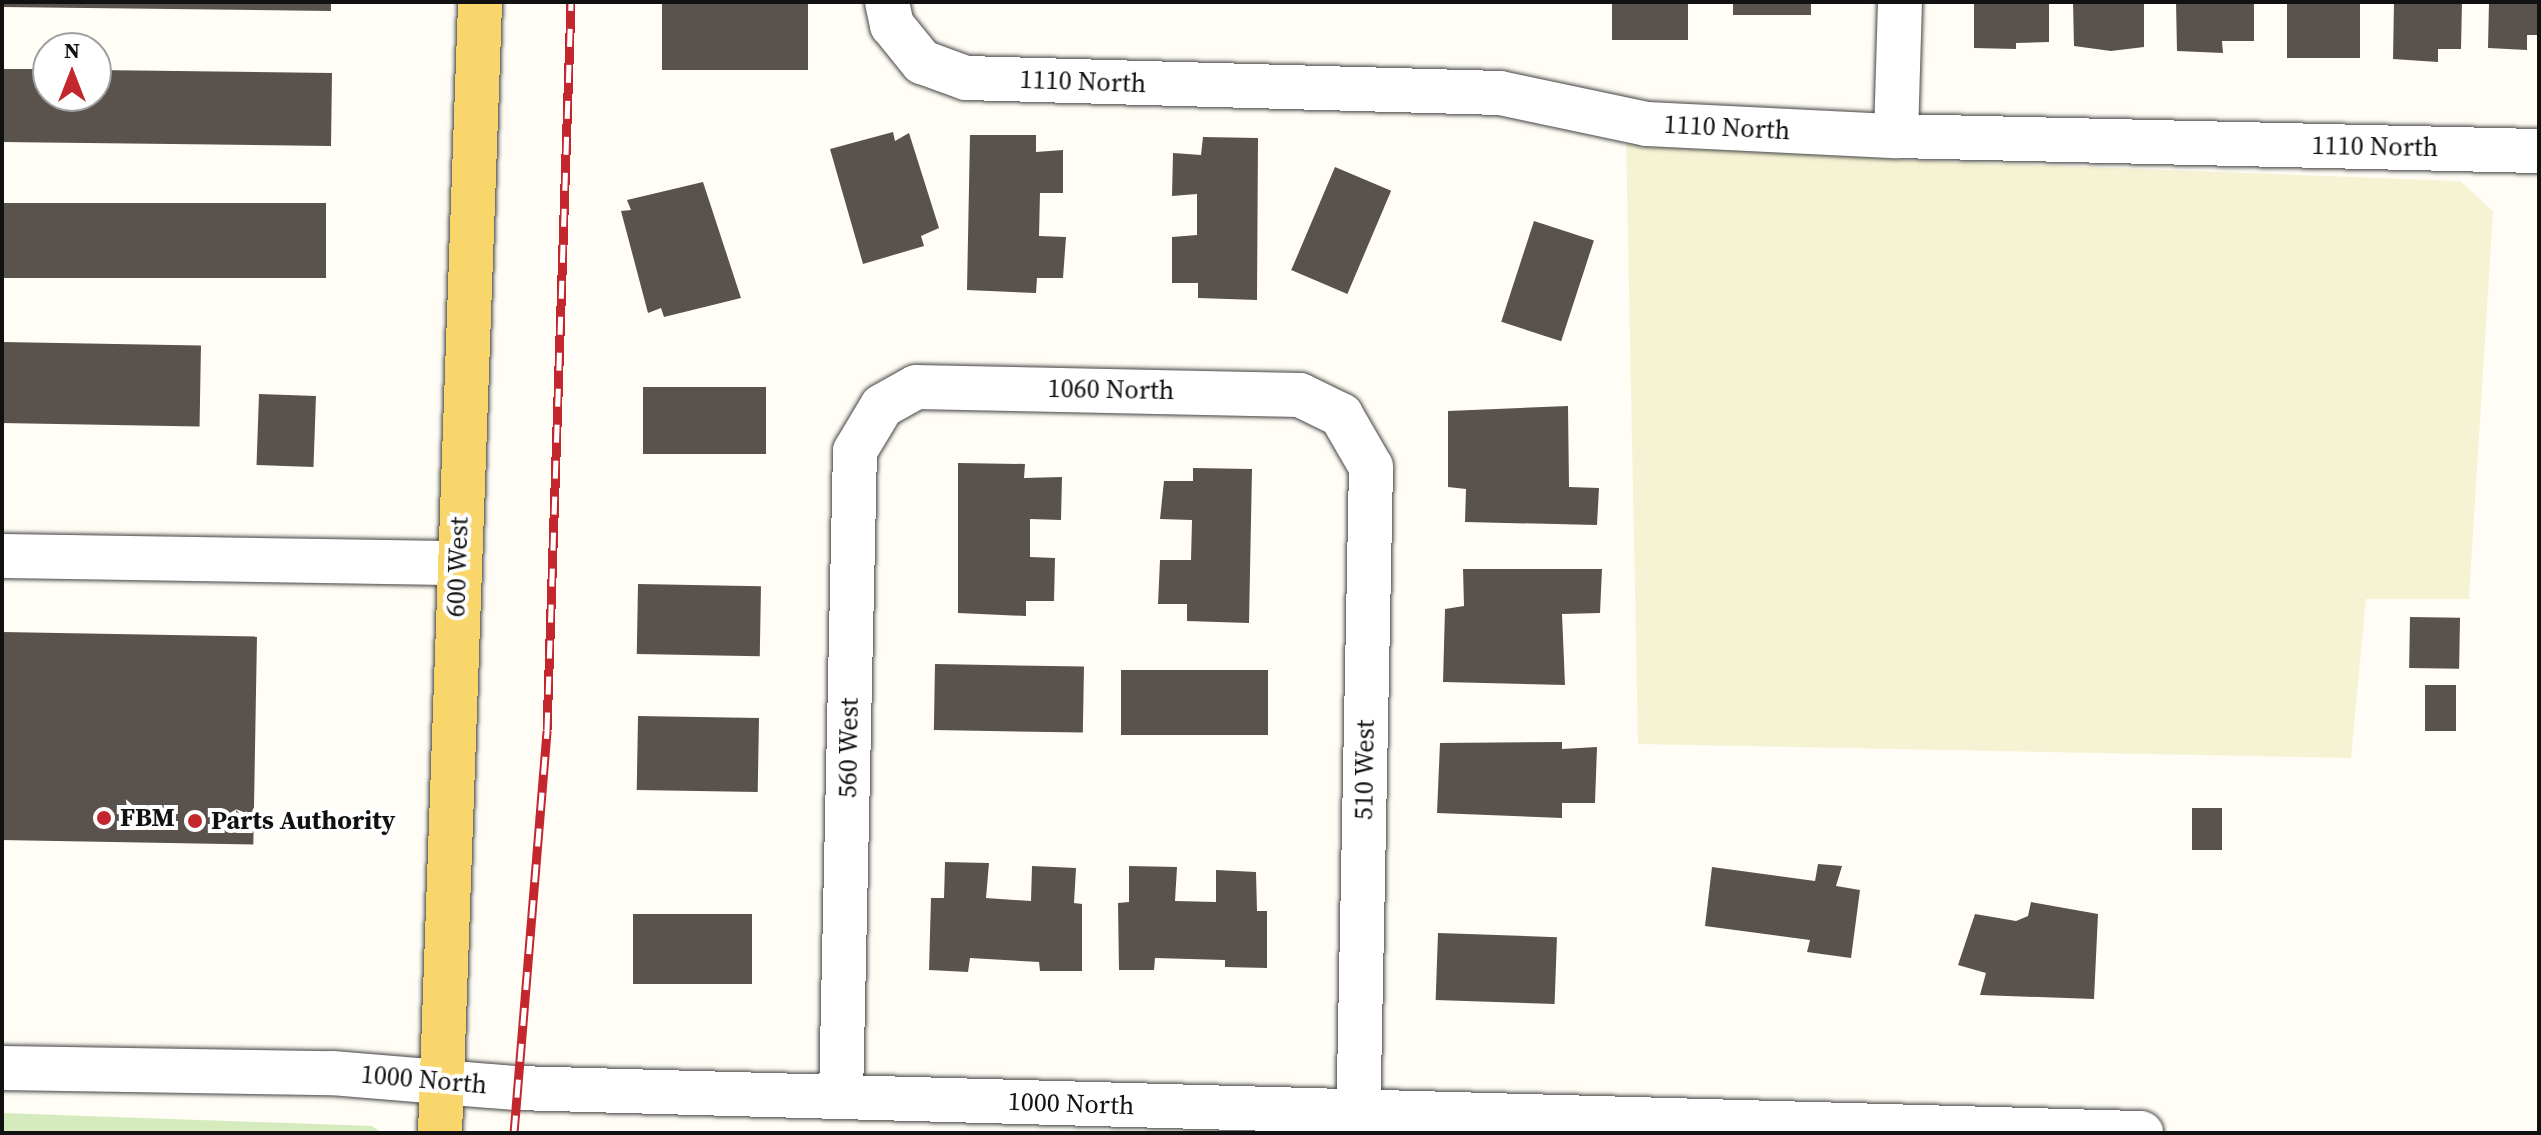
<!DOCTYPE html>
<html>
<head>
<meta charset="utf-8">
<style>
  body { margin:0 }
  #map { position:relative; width:2541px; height:1135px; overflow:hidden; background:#fffdf5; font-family:"Source Serif 4",serif }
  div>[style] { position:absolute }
  .farmland>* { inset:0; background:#f6f3d4 }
  .green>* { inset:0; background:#d5ebbd }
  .building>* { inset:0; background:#5a524d; transform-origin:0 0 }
  .roads { filter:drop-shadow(0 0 2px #444) drop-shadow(0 0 2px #444) }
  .minor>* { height:44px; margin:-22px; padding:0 22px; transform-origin:22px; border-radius:22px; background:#fff }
  .major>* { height:44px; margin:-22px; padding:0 22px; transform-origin:22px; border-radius:22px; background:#f9d66b }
  .rail>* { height:9px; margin-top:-4.5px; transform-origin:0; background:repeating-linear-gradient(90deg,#fff 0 18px,#c4262e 0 36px); box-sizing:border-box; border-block:2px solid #c4262e }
  .dots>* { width:22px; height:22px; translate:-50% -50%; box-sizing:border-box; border:4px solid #fff; border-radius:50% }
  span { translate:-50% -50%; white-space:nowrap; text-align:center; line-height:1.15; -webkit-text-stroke:8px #fff; paint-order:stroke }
  .street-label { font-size:26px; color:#111 }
  .poi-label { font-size:26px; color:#111; font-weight:700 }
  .left { translate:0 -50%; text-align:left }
  .frame { position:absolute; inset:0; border:4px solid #111; pointer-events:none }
  .north { position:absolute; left:32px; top:32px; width:80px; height:80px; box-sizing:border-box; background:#fff; border:2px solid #a0a0a0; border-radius:50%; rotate:0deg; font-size:22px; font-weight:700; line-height:32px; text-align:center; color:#111 }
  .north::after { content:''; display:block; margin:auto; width:28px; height:36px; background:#c4262e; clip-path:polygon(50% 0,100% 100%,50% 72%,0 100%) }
</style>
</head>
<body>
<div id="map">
  <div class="farmland">
    <i style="clip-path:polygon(1693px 136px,1900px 160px,2460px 181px,2493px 211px,2469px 599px,2366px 599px,2351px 758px,1638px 744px,1626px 137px)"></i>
  </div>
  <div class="green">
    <i style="clip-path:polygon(2px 1113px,372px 1126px,382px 1133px,2px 1133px)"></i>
  </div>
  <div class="building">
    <i style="clip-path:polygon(2px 2px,331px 2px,331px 11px,2px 7px)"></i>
    <i style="left:662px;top:2px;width:146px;height:68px"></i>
    <i style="left:1612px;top:2px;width:76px;height:38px"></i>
    <i style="left:1733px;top:2px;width:78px;height:13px"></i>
    <i style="clip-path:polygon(1974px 2px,2049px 2px,2049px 42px,2016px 43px,2016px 49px,1974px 48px)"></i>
    <i style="clip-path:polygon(2073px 2px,2144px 2px,2144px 47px,2111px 51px,2074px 46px)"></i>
    <i style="clip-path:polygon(2176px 2px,2254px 2px,2254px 41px,2222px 41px,2223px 53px,2177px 51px)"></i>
    <i style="left:2287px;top:2px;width:73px;height:56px"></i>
    <i style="clip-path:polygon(2394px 2px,2462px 2px,2461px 49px,2438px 49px,2438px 62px,2393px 59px)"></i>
    <i style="clip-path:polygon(2489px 2px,2539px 2px,2539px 35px,2527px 35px,2527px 50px,2488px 48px)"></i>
    <i style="clip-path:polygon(2px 69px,48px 69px,48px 96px,96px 96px,96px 70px,332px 73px,331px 146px,2px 142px)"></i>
    <i style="clip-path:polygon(893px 132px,895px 141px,909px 133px,939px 228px,921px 236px,924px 246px,863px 264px,830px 149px)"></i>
    <i style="clip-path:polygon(970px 135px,1036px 135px,1036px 152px,1063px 150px,1063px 193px,1040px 193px,1039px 236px,1066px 237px,1063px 278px,1037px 278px,1036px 293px,967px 290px)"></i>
    <i style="clip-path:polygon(1203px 137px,1258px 138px,1257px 300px,1198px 298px,1198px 283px,1172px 283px,1172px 237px,1197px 235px,1197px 194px,1172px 196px,1173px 153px,1201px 155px)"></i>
    <i style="left:1335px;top:167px;width:61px;height:112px;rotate:23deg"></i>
    <i style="clip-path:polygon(703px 182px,741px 298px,664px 317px,661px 308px,648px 313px,621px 211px,631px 210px,627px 200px)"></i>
    <i style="left:2px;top:203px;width:324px;height:75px"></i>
    <i style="left:1534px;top:221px;width:63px;height:106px;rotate:18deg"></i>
    <i style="left:2px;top:342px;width:199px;height:81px;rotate:1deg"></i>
    <i style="left:643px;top:387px;width:123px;height:67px"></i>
    <i style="left:259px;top:394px;width:57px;height:71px;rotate:2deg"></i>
    <i style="clip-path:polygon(1568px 406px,1569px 487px,1599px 488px,1597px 525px,1465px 522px,1466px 489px,1448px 487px,1448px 411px)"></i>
    <i style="clip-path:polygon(958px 463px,1025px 464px,1024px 478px,1062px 477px,1061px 520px,1030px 519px,1030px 557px,1055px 558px,1054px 601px,1026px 601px,1026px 616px,958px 613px)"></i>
    <i style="clip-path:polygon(1193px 468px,1252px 469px,1249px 623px,1187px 621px,1187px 604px,1158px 604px,1160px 560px,1191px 560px,1192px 520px,1160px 519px,1164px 481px,1193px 481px)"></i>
    <i style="clip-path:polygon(1463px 569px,1602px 569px,1600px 613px,1562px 614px,1565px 685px,1443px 682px,1445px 609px,1464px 606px)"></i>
    <i style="left:638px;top:584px;width:123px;height:70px;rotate:1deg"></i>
    <i style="left:2410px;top:617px;width:50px;height:51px;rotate:1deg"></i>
    <i style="left:2px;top:632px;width:255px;height:208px;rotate:1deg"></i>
    <i style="left:935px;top:664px;width:149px;height:66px;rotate:1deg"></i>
    <i style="left:1121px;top:670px;width:147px;height:65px"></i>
    <i style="left:2425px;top:685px;width:31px;height:46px"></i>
    <i style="left:759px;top:718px;width:74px;height:121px;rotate:91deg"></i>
    <i style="clip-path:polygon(1562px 742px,1562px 749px,1597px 747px,1595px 803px,1562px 803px,1562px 818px,1437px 813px,1440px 743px)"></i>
    <i style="left:2222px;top:808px;width:42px;height:30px;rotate:90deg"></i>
    <i style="clip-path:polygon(945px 862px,989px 863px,986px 898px,1031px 901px,1032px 866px,1076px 868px,1074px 903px,1082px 904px,1082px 971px,1040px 971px,1039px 962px,970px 958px,968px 972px,929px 970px,931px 898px,944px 898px)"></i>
    <i style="clip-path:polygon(1818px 864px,1842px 866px,1836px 886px,1860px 890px,1851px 958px,1807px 952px,1810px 940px,1705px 926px,1712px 867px,1815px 881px)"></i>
    <i style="clip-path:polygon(1129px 866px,1177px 867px,1175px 901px,1216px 902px,1216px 870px,1256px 872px,1257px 911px,1267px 911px,1267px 968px,1225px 967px,1225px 960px,1155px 958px,1154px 970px,1119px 970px,1118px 903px,1129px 902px)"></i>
    <i style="clip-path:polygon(2031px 902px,2098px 914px,2094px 999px,1980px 995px,1986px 973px,1958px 965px,1975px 914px,2016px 921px,2028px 916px)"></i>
    <i style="left:633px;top:914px;width:119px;height:70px"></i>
    <i style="left:1438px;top:933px;width:119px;height:67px;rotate:2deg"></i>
  </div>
  <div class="roads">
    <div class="minor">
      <i style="left:887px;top:2px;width:24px;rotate:78deg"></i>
      <i style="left:892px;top:25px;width:48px;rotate:51deg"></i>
      <i style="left:922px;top:62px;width:47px;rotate:20deg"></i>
      <i style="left:966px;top:78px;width:534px;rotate:1.61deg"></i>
      <i style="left:1500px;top:93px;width:150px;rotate:11.9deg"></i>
      <i style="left:1647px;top:124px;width:249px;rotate:2.8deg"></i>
      <i style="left:1896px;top:136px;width:643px;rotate:1.34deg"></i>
      <i style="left:1896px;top:136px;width:134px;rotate:-88.3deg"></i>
      <i style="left:2px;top:556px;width:456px;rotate:0.9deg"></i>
      <i style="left:2px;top:1068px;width:330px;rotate:0.9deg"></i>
      <i style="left:332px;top:1073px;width:185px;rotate:4.7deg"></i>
      <i style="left:516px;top:1088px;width:1626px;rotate:1.59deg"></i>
      <i style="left:841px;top:1097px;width:646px;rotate:-88.76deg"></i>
      <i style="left:855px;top:451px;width:52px;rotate:-59deg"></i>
      <i style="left:882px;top:406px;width:39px;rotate:-29deg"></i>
      <i style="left:916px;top:387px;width:384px;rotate:1.2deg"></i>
      <i style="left:1300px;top:395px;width:46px;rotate:26deg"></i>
      <i style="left:1341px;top:415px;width:60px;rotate:60deg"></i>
      <i style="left:1371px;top:467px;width:666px;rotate:91.12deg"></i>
    </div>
    <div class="major">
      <i style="left:440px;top:1133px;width:1132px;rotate:-87.97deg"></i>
    </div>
  </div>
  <div class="rail">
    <i style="left:514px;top:1133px;width:404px;rotate:-85.3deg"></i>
    <i style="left:547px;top:730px;width:728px;rotate:-88.11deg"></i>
  </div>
  <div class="dots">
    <i style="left:104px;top:818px;background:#c4262e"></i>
    <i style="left:195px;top:821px;background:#c4262e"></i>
  </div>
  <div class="street-label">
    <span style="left:1083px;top:82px;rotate:2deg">1110 North</span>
    <span style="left:1727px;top:128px;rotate:3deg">1110 North</span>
    <span style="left:2375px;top:147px;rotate:1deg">1110 North</span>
    <span style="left:1111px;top:390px;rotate:1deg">1060 North</span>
    <span style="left:458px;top:567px;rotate:-88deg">600 West</span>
    <span style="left:849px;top:748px;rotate:-89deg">560 West</span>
    <span style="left:1365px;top:770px;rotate:-89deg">510 West</span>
    <span style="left:424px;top:1080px;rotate:5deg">1000 North</span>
    <span style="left:1071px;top:1104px;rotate:2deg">1000 North</span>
  </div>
  <div class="poi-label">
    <span class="left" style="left:120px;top:818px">FBM</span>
    <span class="left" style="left:211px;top:821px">Parts Authority</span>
  </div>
  <div class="frame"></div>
  <div class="north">N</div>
</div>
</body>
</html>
